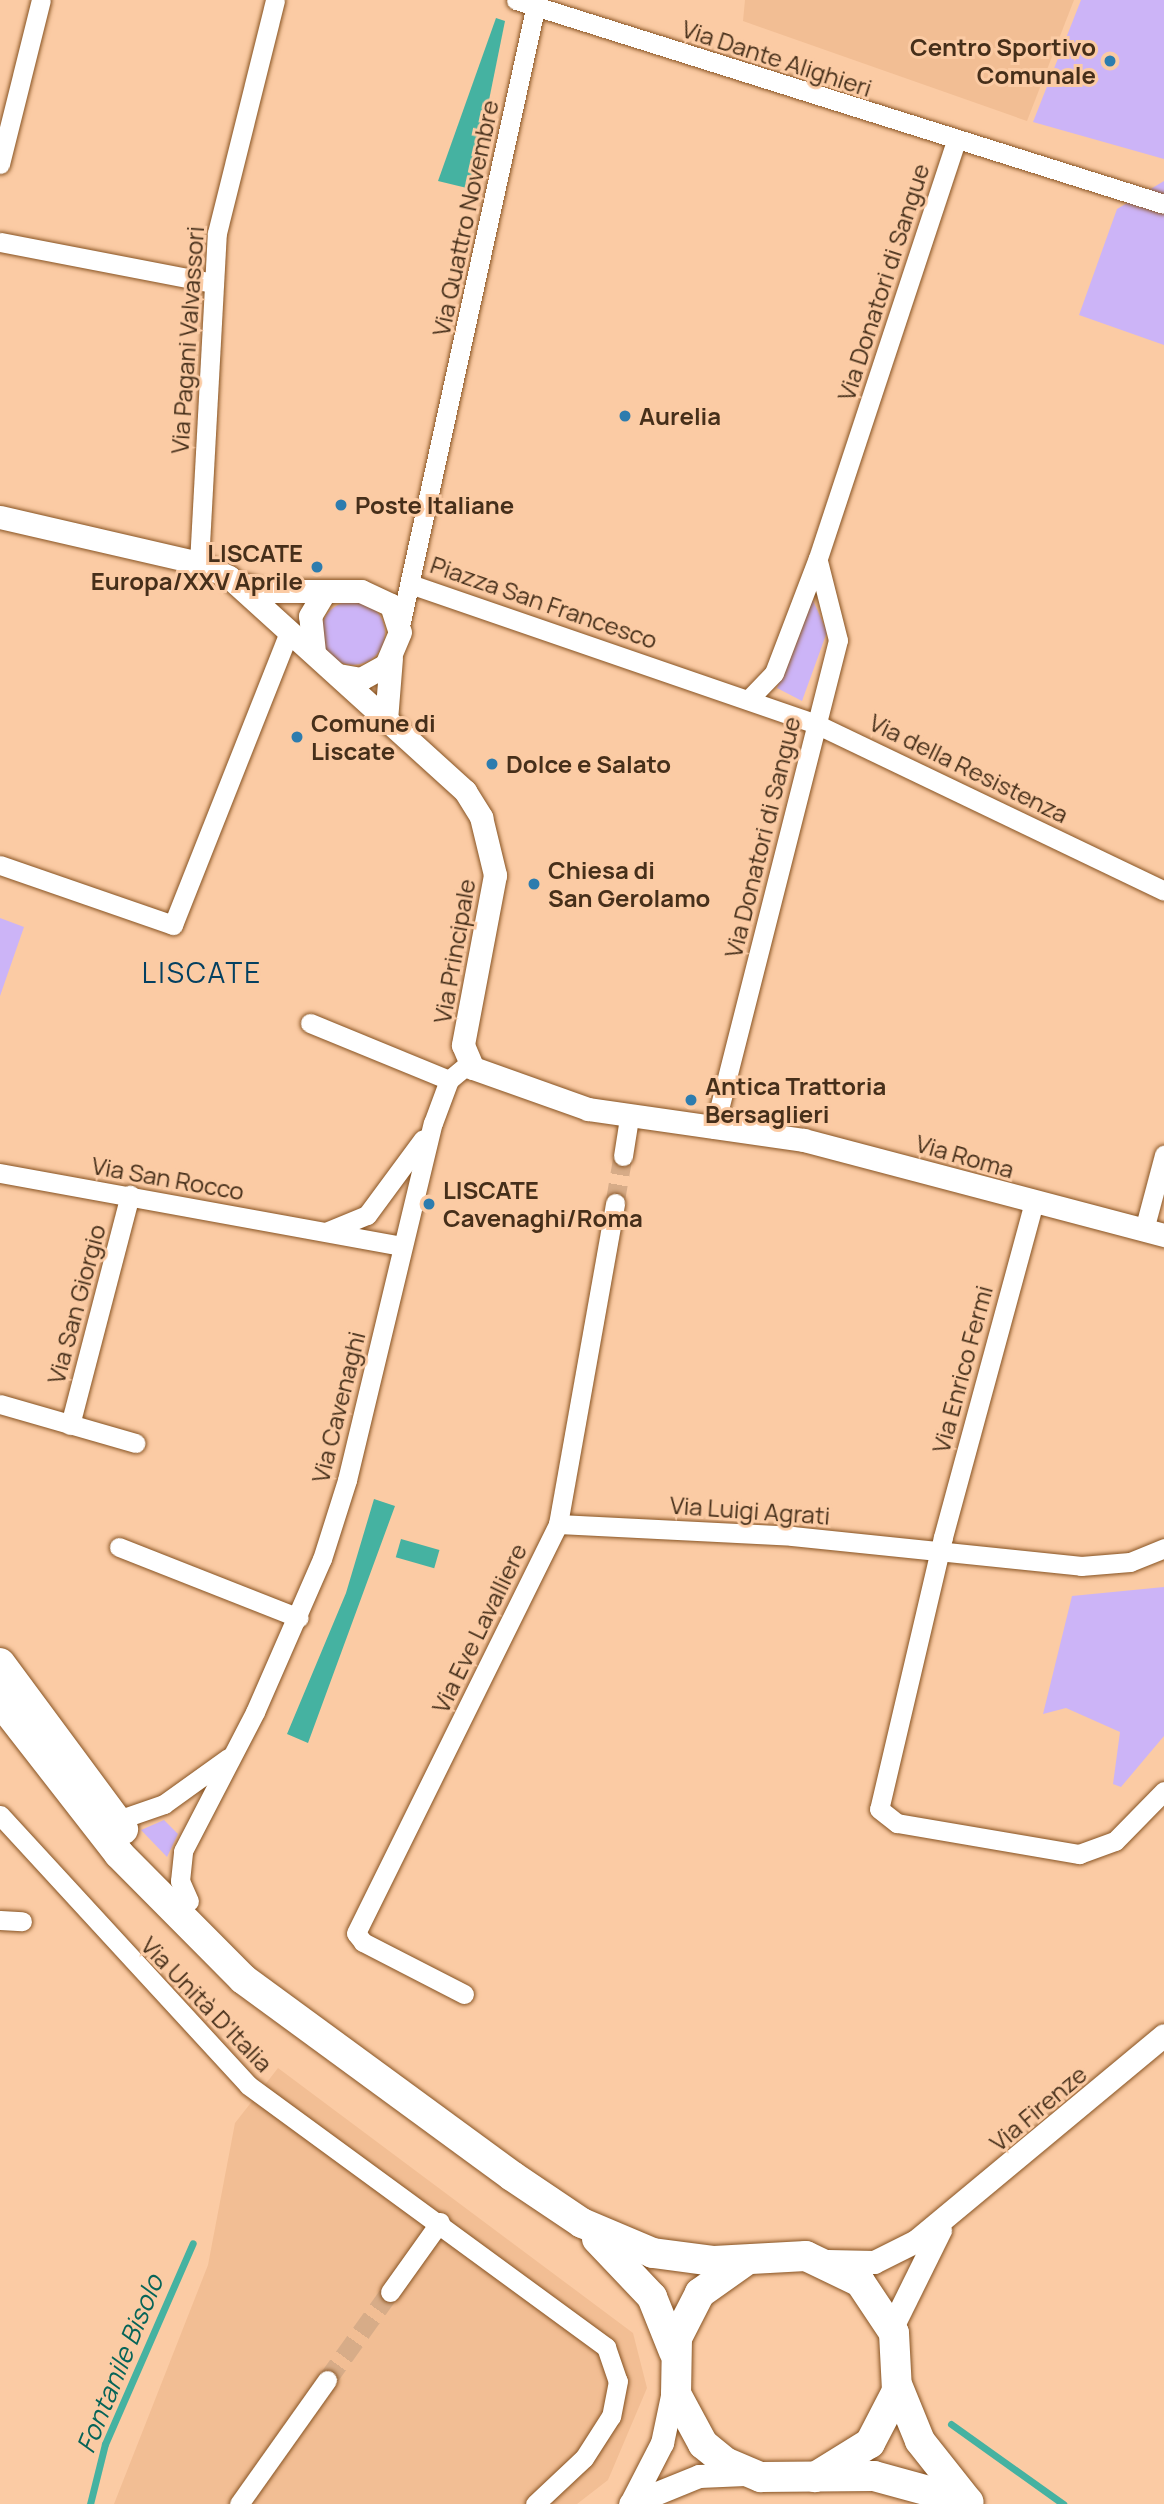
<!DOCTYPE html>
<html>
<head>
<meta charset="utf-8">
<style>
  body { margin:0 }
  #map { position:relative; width:1164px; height:2504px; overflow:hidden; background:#fbcba4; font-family:Manrope,sans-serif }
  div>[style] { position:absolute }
  .built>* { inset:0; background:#f2be94 }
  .green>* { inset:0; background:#ccb4f7 }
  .round { border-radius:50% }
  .water>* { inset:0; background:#45b2a1; transform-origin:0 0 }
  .stream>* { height:7px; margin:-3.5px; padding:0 3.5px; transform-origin:3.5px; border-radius:3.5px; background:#45b2a1 }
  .minor-tunnel>* { height:19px; margin-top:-9.5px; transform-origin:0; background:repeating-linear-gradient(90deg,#d7ac88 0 19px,transparent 0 29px) }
  .roads { filter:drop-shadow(0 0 2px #875322) drop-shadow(0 0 2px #875322) }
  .minor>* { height:19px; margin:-9.5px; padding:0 9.5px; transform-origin:9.5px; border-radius:9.5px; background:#fff }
  .tertiary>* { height:23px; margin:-11.5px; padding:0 11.5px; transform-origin:11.5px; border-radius:11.5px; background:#fff }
  .primary>* { height:30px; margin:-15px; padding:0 15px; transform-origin:15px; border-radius:15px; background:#fff }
  .dots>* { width:19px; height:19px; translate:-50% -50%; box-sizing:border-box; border:4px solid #fbcba4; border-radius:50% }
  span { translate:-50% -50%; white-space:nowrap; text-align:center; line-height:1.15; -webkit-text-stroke:6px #fbcba4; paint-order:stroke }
  .poi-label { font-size:24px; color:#462f1a; font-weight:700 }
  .right { translate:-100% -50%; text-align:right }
  .left { translate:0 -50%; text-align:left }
  .street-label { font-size:24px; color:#462f1a }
  .water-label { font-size:26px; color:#066458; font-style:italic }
  .quarter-label { font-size:28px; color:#034061; letter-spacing:2px }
</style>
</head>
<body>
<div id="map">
  <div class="built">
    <i style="clip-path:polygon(745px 0,1074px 0,1027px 121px,743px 21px)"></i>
    <i style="clip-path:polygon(278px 2068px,633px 2333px,647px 2388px,608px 2480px,577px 2504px,114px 2504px,208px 2265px,235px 2123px)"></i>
  </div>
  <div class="green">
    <i style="clip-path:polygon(1081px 0,1164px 0,1164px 159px,1033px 122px)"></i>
    <i style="clip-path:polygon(1164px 181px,1164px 345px,1079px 315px,1117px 209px)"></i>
    <i style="clip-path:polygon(812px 598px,827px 632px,802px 701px,777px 688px)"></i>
    <i class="round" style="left:321px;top:601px;width:64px;height:64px"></i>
    <i style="clip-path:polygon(0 918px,24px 927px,0 996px)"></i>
    <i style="clip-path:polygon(1164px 1587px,1164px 1736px,1121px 1787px,1113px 1784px,1120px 1732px,1066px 1708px,1043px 1714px,1072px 1596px)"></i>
    <i style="clip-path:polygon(164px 1820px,178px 1834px,167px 1857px,141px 1830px)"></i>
  </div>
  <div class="water">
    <i style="clip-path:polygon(496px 18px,505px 21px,471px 189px,438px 181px)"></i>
    <i style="clip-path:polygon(374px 1499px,395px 1506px,308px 1743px,287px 1734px,346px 1593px)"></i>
    <i style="left:401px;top:1539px;width:40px;height:19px;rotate:16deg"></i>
  </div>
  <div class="stream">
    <i style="left:951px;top:2424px;width:138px;rotate:35.5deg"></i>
    <i style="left:90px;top:2504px;width:62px;rotate:-76deg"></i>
    <i style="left:105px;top:2444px;width:219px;rotate:-66.4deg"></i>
  </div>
  <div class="minor-tunnel">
    <i style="left:615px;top:1203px;width:48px;rotate:-80.3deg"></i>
    <i style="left:327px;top:2380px;width:108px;rotate:-54.4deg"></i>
  </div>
  <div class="roads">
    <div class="minor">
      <i style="left:516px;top:0;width:679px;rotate:17.47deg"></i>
      <i style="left:0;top:164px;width:169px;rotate:-76deg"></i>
      <i style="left:0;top:242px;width:216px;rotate:10.9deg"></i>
      <i style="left:199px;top:563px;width:330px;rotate:-86.9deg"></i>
      <i style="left:217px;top:233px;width:240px;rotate:-76deg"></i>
      <i style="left:413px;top:585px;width:426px;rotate:19deg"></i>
      <i style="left:816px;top:724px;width:386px;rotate:25.6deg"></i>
      <i style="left:400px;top:626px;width:641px;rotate:-77.66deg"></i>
      <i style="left:748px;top:700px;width:37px;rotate:-46deg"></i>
      <i style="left:774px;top:673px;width:123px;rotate:-69.1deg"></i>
      <i style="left:818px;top:558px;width:439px;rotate:-71.7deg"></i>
      <i style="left:0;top:865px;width:183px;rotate:19.1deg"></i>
      <i style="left:173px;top:925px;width:317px;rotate:-68.4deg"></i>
      <i style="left:310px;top:1023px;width:150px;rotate:22.3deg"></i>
      <i style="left:714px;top:1129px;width:504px;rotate:-75.77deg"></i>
      <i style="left:838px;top:640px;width:81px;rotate:-104.2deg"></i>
      <i style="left:623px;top:1156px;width:39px;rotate:-81deg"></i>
      <i style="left:0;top:1173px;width:409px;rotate:10.3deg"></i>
      <i style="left:1034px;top:1202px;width:347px;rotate:105.2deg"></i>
      <i style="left:943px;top:1537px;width:279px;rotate:103.2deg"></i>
      <i style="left:879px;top:1809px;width:23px;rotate:38deg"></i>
      <i style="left:897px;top:1823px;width:185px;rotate:9.7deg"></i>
      <i style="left:1079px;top:1854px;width:38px;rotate:-20deg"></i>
      <i style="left:1115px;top:1841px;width:70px;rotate:-45.6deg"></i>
      <i style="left:1144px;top:1230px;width:78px;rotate:-75.1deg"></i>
      <i style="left:328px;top:1231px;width:42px;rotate:-22.3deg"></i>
      <i style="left:367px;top:1215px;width:94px;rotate:-53.6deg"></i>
      <i style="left:0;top:1404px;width:141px;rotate:16.1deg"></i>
      <i style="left:70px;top:1425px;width:238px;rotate:-75.4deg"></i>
      <i style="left:558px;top:1524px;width:234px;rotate:2.9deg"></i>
      <i style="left:792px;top:1536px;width:291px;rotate:5.9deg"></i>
      <i style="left:1081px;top:1566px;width:49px;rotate:-4.7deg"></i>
      <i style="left:1130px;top:1562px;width:37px;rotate:-22deg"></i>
      <i style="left:119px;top:1547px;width:193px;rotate:21.5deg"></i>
      <i style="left:0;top:1815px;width:367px;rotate:47.4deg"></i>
      <i style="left:248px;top:2085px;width:444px;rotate:36.2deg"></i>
      <i style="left:606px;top:2347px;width:36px;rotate:71deg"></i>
      <i style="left:618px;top:2381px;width:36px;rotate:101deg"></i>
      <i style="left:611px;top:2416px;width:50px;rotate:122.7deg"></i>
      <i style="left:584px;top:2458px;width:67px;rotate:136.8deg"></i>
      <i style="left:115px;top:1821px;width:52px;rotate:-19.1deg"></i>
      <i style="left:164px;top:1804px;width:79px;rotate:-35.7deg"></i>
      <i style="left:189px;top:1901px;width:22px;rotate:-114deg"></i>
      <i style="left:180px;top:1881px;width:30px;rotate:-84deg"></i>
      <i style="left:183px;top:1851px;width:157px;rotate:-62.6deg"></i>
      <i style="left:255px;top:1712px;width:167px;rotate:-66.4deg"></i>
      <i style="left:322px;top:1559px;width:83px;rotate:-72.4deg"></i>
      <i style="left:347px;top:1480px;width:367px;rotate:-76.5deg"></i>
      <i style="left:433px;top:1123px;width:46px;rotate:-69.6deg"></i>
      <i style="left:449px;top:1080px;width:25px;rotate:-40deg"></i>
      <i style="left:0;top:1920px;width:22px;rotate:3deg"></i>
      <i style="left:464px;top:1994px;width:114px;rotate:-152.8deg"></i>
      <i style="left:363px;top:1942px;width:11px;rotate:-128deg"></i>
      <i style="left:356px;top:1933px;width:456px;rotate:-63.7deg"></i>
      <i style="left:558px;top:1524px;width:326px;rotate:-79.9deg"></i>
      <i style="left:390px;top:2292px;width:86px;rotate:-54.5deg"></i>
      <i style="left:239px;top:2504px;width:152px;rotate:-54.6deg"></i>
    </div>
    <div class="tertiary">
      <i style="left:0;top:517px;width:204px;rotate:13deg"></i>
      <i style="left:199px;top:563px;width:33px;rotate:25deg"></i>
      <i style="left:229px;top:577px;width:319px;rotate:42.2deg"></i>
      <i style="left:465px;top:791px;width:31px;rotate:58deg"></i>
      <i style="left:481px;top:817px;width:60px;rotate:76.4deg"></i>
      <i style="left:495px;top:875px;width:173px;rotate:100.7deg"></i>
      <i style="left:463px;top:1045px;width:25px;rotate:67deg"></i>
      <i style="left:473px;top:1068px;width:122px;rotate:19.6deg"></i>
      <i style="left:588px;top:1109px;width:218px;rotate:8.2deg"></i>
      <i style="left:804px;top:1140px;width:372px;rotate:14.8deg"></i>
      <i style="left:245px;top:585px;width:21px;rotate:17deg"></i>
      <i style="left:265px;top:591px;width:96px"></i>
      <i style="left:361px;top:591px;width:33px;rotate:25deg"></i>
      <i style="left:391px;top:605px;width:28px;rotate:72deg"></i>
      <i style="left:400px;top:632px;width:36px;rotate:113deg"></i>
      <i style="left:386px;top:665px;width:29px;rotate:151deg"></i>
      <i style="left:361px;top:679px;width:23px;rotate:-170deg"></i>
      <i style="left:314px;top:652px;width:36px;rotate:-96deg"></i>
      <i style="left:310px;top:616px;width:23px;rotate:-59deg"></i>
      <i style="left:386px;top:720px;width:62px;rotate:-85.4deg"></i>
      <i style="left:828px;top:2261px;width:46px;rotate:1.2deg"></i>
      <i style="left:874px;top:2262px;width:47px;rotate:-26.6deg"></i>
      <i style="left:916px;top:2241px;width:322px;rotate:-39.7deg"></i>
      <i style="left:892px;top:2327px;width:108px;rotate:-63.7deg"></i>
      <i style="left:631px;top:2503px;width:68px;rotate:-62.7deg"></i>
      <i style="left:662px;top:2443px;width:58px;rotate:-78.1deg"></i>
      <i style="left:630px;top:2504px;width:74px;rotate:-22.1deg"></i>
      <i style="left:699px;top:2476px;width:46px;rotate:-2.5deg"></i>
    </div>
    <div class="primary">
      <i style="left:0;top:1663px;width:207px;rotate:53.5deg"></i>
      <i style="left:0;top:1701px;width:194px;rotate:52.1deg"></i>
      <i style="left:119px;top:1854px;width:176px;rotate:45.2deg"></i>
      <i style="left:243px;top:1979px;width:333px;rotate:36.2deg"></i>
      <i style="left:512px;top:2176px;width:84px;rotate:33.9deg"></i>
      <i style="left:582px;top:2223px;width:77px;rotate:22.9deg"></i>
      <i style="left:653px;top:2253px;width:62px;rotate:7.5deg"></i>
      <i style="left:714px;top:2261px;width:92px;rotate:-3.1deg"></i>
      <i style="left:806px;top:2256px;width:60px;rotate:25.7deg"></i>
      <i style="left:860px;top:2282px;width:61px;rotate:56.3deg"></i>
      <i style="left:894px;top:2333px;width:58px;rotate:87deg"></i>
      <i style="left:897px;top:2391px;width:59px;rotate:117.4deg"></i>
      <i style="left:870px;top:2443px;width:65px;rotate:148.3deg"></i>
      <i style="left:597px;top:2239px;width:80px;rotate:46.5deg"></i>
      <i style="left:652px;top:2297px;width:59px;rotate:68.2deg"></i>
      <i style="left:744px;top:2262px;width:54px;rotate:144.8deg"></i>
      <i style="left:700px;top:2293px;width:51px;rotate:117.1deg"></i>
      <i style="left:677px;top:2338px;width:56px;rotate:91deg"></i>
      <i style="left:676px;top:2394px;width:57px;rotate:61.6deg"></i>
      <i style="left:703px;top:2444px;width:28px;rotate:39deg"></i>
      <i style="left:725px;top:2462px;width:39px;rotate:23deg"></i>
      <i style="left:761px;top:2477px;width:113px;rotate:-0.5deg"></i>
      <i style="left:874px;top:2476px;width:98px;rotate:15.3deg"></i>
      <i style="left:898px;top:2387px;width:58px;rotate:67.8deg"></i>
      <i style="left:920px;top:2441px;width:74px;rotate:51.6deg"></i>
    </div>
  </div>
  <div class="dots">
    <i style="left:1110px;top:61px;background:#2d7cae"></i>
    <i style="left:625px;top:416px;background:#2d7cae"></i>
    <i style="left:341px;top:505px;background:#2d7cae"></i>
    <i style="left:317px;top:567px;background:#2d7cae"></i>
    <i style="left:297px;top:737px;background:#2d7cae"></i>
    <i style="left:492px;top:764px;background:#2d7cae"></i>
    <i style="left:534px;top:884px;background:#2d7cae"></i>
    <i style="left:691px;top:1100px;background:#2d7cae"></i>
    <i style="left:429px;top:1204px;background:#2d7cae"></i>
  </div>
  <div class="poi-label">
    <span class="right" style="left:1096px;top:61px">Centro Sportivo<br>Comunale</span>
    <span class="left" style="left:639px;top:416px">Aurelia</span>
    <span class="left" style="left:355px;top:505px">Poste Italiane</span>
    <span class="right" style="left:303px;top:567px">LISCATE<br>Europa/XXV Aprile</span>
    <span class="left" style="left:311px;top:737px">Comune di<br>Liscate</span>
    <span class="left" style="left:506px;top:764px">Dolce e Salato</span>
    <span class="left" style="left:548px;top:884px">Chiesa di<br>San Gerolamo</span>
    <span class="left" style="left:705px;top:1100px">Antica Trattoria<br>Bersaglieri</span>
    <span class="left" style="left:443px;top:1204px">LISCATE<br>Cavenaghi/Roma</span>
  </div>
  <div class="street-label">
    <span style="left:777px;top:58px;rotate:18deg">Via Dante Alighieri</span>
    <span style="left:465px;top:218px;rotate:-78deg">Via Quattro Novembre</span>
    <span style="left:883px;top:282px;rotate:-72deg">Via Donatori di Sangue</span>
    <span style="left:187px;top:340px;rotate:-86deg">Via Pagani Valvassori</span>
    <span style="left:544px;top:602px;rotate:19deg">Piazza San Francesco</span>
    <span style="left:969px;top:768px;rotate:26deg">Via della Resistenza</span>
    <span style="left:762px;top:837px;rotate:-76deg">Via Donatori di Sangue</span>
    <span style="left:454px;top:951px;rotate:-80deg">Via Principale</span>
    <span style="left:965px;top:1156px;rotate:16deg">Via Roma</span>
    <span style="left:168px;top:1178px;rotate:10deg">Via San Rocco</span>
    <span style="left:76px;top:1304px;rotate:-75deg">Via San Giorgio</span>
    <span style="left:962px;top:1369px;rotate:-75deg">Via Enrico Fermi</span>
    <span style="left:338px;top:1407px;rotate:-76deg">Via Cavenaghi</span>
    <span style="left:750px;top:1510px;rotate:4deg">Via Luigi Agrati</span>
    <span style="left:479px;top:1628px;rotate:-64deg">Via Eve Lavalliere</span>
    <span style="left:207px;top:2004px;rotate:46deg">Via Unità D'Italia</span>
    <span style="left:1038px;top:2108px;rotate:-40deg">Via Firenze</span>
  </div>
  <div class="water-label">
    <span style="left:120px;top:2364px;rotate:-68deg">Fontanile Bisolo</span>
  </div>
  <div class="quarter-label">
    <span style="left:202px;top:972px">LISCATE</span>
  </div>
</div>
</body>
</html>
